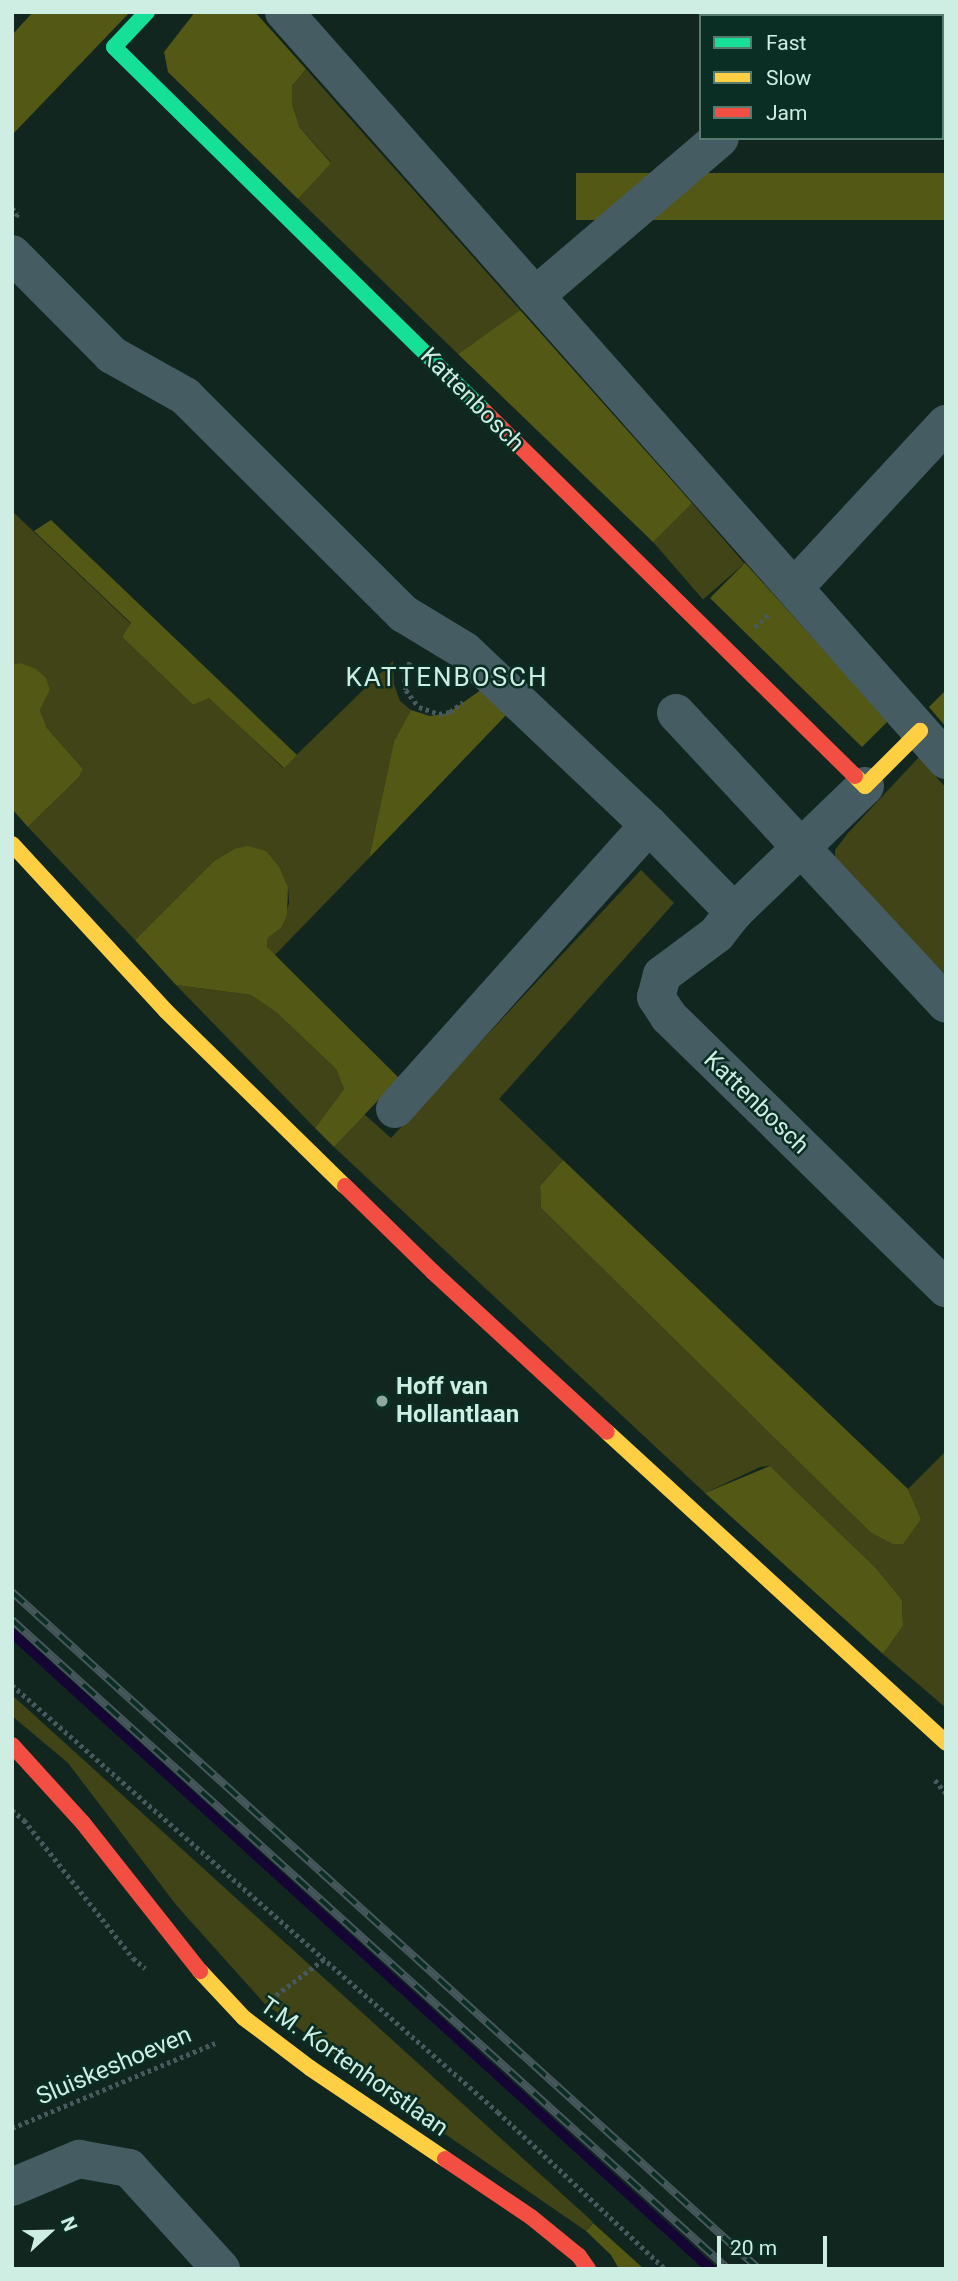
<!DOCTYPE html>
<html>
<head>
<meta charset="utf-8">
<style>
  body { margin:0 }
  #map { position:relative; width:958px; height:2281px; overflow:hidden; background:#122620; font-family:Roboto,sans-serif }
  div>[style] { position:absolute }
  .green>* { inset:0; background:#404416; transform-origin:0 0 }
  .forest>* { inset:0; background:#535815; transform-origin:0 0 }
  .stream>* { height:10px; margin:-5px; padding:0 5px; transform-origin:5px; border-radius:5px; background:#150535 }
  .path>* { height:4.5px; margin-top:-2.25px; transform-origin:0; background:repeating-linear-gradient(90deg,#475a5d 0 3.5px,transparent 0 7px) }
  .street>* { height:38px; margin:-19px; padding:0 19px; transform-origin:19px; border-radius:19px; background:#455c62 }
  .fast>* { height:16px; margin:-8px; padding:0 8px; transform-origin:8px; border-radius:8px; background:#16e098 }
  .slow>* { height:16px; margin:-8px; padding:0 8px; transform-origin:8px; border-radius:8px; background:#ffcf43 }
  .jam>* { height:16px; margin:-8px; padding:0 8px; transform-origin:8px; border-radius:8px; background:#f24e42 }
  .rail>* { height:8px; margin-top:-4px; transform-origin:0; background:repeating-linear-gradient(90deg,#0a2e24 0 16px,#46585c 0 32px); box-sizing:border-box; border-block:2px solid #46585c }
  .dots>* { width:19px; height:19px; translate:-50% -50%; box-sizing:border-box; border:4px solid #0a2e24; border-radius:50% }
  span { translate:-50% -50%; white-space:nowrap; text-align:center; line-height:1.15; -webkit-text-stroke:5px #0a2e24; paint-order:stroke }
  .street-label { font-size:24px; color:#ceeee3 }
  .poi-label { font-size:24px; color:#ceeee3; font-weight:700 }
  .left { translate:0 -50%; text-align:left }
  .neighbourhood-label { font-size:26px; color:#ceeee3; letter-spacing:2px }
  .frame { position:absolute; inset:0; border:14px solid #ceeee3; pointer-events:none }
  .legend { position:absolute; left:699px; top:14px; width:245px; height:126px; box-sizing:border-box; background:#0a2e24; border:2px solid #587b70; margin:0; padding:9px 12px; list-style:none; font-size:21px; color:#ceeee3 }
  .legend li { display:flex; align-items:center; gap:14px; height:35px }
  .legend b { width:35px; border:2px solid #587b70 }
  .north { position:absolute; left:14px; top:2197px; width:70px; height:70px; -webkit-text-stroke:5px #0a2e24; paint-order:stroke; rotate:68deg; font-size:19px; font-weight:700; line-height:28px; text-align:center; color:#ceeee3 }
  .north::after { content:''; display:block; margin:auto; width:24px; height:32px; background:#ceeee3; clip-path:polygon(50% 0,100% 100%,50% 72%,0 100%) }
  .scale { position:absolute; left:717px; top:2236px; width:110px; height:32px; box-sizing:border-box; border:4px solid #ceeee3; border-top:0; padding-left:9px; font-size:21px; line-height:24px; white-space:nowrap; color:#ceeee3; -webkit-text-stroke:5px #0a2e24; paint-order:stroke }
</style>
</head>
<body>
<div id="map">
  <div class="green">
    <i style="clip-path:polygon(306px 69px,520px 310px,458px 354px,298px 199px,331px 162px,300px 128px,292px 104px,292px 86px)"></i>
    <i style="left:692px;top:503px;width:80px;height:55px;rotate:49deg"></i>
    <i style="clip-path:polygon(12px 511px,131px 624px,122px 637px,193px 705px,209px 697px,283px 768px,393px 661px,394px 684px,400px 701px,411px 710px,394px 741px,369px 858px,273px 957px,267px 947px,268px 938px,282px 927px,289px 903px,288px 887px,280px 868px,234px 849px,214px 861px,135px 940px,28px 827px,79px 777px,83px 769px,47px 728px,40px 710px,50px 690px,20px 663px,12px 664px)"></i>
    <i style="clip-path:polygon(919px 757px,946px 788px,946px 975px,835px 864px,835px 850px,848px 833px)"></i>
    <i style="clip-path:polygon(641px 870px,674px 903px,499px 1099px,563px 1160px,540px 1186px,541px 1208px,870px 1532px,921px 1519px,908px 1489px,946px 1451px,946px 1708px,883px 1654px,903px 1626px,902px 1600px,876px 1568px,770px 1466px,760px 1467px,705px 1493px,334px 1147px,364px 1114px,391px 1138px)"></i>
    <i style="clip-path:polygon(176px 985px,251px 995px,277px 1013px,336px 1069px,344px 1089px,315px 1128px)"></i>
    <i style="clip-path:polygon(12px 1695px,593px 2222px,586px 2231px,432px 2125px,264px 2003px,177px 1906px,68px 1763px,12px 1716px)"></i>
  </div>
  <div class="forest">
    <i style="clip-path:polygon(33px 12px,130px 12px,12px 135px,12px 35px)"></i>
    <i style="clip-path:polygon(195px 12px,255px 12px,306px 69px,292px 86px,292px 104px,300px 128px,331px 163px,298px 199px,168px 72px,164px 52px)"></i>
    <i style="left:946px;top:173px;width:47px;height:370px;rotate:90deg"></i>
    <i style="clip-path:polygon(520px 310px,692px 503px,653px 542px,458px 354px)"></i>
    <i style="clip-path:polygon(51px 520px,297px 755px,284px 768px,209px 698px,193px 705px,122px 637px,131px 623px,34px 531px)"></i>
    <i style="clip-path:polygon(745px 563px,888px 721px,862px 747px,710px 598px)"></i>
    <i style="clip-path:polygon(20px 663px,36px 669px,46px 678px,50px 690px,40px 710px,47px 728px,83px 769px,79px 777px,28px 827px,12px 809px,12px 664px)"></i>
    <i style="clip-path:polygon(488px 685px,512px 709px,369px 858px,394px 741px,411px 710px,430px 716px,448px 713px)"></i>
    <i style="clip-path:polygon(946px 690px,946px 727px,929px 707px)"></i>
    <i style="clip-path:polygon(248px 846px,266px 851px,280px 868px,288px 887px,287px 915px,282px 927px,268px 938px,267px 947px,399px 1078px,334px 1147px,315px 1128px,344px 1089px,336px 1069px,277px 1013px,251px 995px,176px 985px,135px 940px,214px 861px,234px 849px)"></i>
    <i style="clip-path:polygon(563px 1160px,908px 1489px,921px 1519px,903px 1544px,893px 1544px,870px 1532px,541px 1208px,540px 1186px)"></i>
    <i style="clip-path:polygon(770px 1466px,876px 1568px,902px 1600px,903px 1626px,883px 1654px,705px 1493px)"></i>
    <i style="clip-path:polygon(593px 2223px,644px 2269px,619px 2269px,611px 2255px,586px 2231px)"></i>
  </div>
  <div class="stream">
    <i style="left:12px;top:1633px;width:945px;rotate:42.3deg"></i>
  </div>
  <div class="path">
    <i style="left:12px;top:208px;width:8px;rotate:45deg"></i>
    <i style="left:18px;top:214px;width:4px;rotate:124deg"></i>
    <i style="left:755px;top:627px;width:19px;rotate:-43deg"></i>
    <i style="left:410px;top:662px;width:18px;rotate:106deg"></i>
    <i style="left:405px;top:679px;width:11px;rotate:85deg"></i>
    <i style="left:406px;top:690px;width:21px;rotate:53deg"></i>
    <i style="left:419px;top:707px;width:21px;rotate:19deg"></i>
    <i style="left:439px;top:714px;width:11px;rotate:-10deg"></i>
    <i style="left:450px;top:712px;width:16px;rotate:-38deg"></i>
    <i style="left:12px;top:1685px;width:647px;rotate:41.3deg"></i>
    <i style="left:498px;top:2112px;width:229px;rotate:43.2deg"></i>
    <i style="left:935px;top:1780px;width:17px;rotate:50deg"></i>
    <i style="left:12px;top:1810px;width:16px;rotate:40deg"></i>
    <i style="left:24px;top:1820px;width:176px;rotate:51.7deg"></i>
    <i style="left:133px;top:1958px;width:16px;rotate:40deg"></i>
    <i style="left:276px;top:1995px;width:60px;rotate:-36.9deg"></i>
    <i style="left:12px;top:2128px;width:220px;rotate:-22.7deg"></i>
  </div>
  <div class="street">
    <i style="left:284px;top:12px;width:999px;rotate:48.49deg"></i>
    <i style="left:863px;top:16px;width:6px;rotate:-45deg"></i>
    <i style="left:12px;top:254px;width:142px;rotate:45.3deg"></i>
    <i style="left:112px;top:355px;width:84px;rotate:29.3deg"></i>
    <i style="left:185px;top:396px;width:309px;rotate:44.9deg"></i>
    <i style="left:404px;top:614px;width:71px;rotate:31.2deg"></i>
    <i style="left:465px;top:651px;width:253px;rotate:43.4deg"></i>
    <i style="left:535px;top:296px;width:243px;rotate:-40.5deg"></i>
    <i style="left:794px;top:588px;width:224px;rotate:-47.2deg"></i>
    <i style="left:676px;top:713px;width:397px;rotate:47.1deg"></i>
    <i style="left:865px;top:786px;width:182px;rotate:136.1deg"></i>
    <i style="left:734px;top:912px;width:28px;rotate:128deg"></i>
    <i style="left:717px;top:934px;width:69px;rotate:143.3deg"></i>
    <i style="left:662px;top:975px;width:23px;rotate:105deg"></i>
    <i style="left:656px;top:997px;width:24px;rotate:57deg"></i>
    <i style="left:669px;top:1017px;width:388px;rotate:44.4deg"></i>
    <i style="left:395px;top:1109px;width:381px;rotate:-48.2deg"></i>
    <i style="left:649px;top:825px;width:122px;rotate:45.7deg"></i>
    <i style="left:12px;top:2187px;width:73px;rotate:-22.7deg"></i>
    <i style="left:79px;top:2159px;width:51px;rotate:10.2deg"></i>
    <i style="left:129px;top:2168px;width:137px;rotate:47.7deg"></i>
  </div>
  <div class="fast">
    <i style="left:147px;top:12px;width:48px;rotate:133.3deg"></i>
    <i style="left:114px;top:47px;width:520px;rotate:44.53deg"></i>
  </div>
  <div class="slow">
    <i style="left:855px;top:776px;width:14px;rotate:45deg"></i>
    <i style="left:865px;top:786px;width:78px;rotate:-45deg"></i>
    <i style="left:12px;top:844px;width:227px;rotate:47.3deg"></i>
    <i style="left:166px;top:1011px;width:250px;rotate:44.4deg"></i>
    <i style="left:607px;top:1432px;width:460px;rotate:42.5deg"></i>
    <i style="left:200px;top:1971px;width:64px;rotate:46.9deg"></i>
    <i style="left:244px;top:2018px;width:83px;rotate:37.1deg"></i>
    <i style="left:310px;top:2068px;width:163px;rotate:34deg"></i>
  </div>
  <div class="jam">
    <i style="left:485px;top:412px;width:519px;rotate:44.53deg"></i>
    <i style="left:345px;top:1186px;width:123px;rotate:44.3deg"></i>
    <i style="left:433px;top:1272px;width:236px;rotate:42.6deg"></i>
    <i style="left:12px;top:1745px;width:105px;rotate:47.7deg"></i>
    <i style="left:83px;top:1823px;width:189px;rotate:51.7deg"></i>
    <i style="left:445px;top:2159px;width:104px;rotate:34deg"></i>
    <i style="left:531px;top:2217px;width:62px;rotate:39.1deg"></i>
    <i style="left:579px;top:2256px;width:16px;rotate:55deg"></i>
  </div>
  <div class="rail">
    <i style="left:12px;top:1592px;width:1008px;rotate:42.19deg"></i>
    <i style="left:12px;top:1620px;width:966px;rotate:42.19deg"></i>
  </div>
  <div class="dots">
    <i style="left:382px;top:1401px;background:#8ca89f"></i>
  </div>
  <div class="street-label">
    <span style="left:472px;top:400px;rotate:45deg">Kattenbosch</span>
    <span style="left:756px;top:1103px;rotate:44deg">Kattenbosch</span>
    <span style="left:114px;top:2066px;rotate:-23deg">Sluiskeshoeven</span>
    <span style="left:354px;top:2067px;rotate:35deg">T.M. Kortenhorstlaan</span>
  </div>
  <div class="poi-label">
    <span class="left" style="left:396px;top:1401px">Hoff van<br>Hollantlaan</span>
  </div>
  <div class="neighbourhood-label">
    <span style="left:447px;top:678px">KATTENBOSCH</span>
  </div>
  <div class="frame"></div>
  <ul class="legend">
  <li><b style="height:9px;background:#16e098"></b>Fast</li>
  <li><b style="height:9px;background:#ffcf43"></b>Slow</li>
  <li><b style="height:9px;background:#f24e42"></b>Jam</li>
  </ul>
  <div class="north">N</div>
  <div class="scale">20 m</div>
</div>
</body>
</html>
